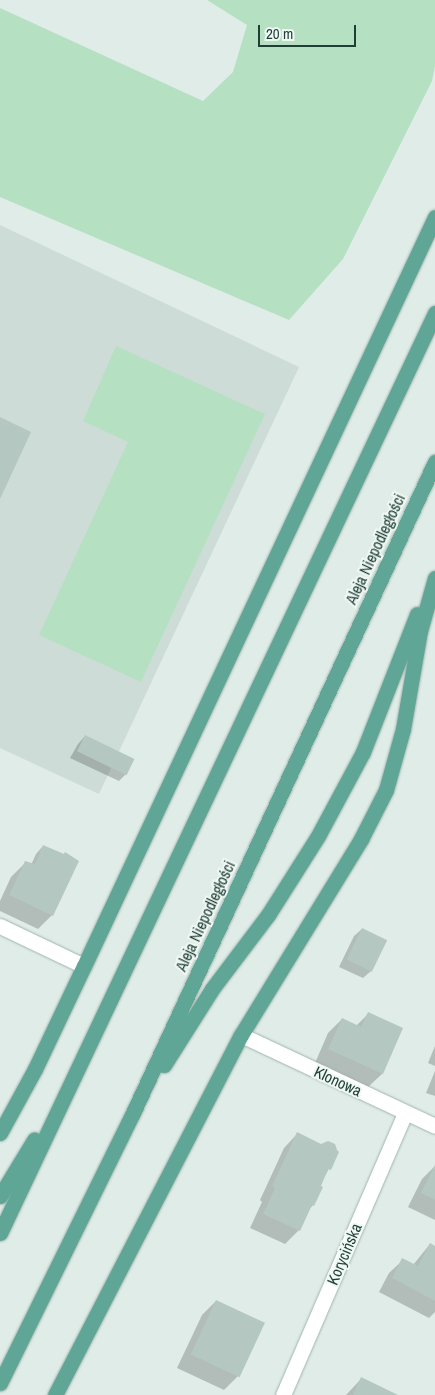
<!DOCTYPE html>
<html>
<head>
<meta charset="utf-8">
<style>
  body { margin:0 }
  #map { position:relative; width:435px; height:1395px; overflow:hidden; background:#dfece7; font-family:"Archivo Narrow",sans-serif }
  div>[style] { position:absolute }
  .built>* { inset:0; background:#cddcd6 }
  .green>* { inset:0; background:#b6e0c2 }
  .shadow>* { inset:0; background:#0003 }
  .building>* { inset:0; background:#b4c7c0; transform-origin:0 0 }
  .roads { filter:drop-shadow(0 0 1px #a1b4ae) drop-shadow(0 0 1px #a1b4ae) }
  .minor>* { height:15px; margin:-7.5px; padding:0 7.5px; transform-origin:7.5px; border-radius:7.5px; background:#fff }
  .major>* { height:15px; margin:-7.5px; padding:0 7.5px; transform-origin:7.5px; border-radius:7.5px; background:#5fa696 }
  span { translate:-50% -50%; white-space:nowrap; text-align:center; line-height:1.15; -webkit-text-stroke:4px #f0f8f4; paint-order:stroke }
  .street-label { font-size:16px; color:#1e3e36 }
  .scale { position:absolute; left:258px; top:25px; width:98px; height:22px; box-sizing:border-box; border:2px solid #1e3e36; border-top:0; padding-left:6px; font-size:15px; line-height:18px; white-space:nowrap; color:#1e3e36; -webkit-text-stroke:4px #f0f8f4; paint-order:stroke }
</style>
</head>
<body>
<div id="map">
  <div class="built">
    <i style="clip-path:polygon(0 225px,299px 367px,99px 794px,0 748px)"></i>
  </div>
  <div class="green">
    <i style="clip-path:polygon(207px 0,435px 0,435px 66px,432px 81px,343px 259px,289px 320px,0 197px,0 8px,203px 101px,233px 72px,247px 25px)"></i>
    <i style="clip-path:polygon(116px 346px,265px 414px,141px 682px,39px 635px,128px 442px,83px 421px)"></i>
  </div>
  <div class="shadow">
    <i style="clip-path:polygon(85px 736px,126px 774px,119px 781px,70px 758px,78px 744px)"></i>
    <i style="clip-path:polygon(43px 846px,52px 915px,38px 929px,0 911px,0 901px,11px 877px,25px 863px,31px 865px,36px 854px)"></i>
    <i style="clip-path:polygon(362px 929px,386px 941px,371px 971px,363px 978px,339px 967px,354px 936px)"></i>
    <i style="clip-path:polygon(368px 1014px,402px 1029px,382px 1074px,368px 1087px,315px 1063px,328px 1033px,342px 1019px,356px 1026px)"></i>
    <i style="clip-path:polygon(435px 1046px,435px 1066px,428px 1063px)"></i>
    <i style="clip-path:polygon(435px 1071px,435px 1096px,426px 1093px)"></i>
    <i style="clip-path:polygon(297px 1134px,338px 1152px,319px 1187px,313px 1205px,307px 1212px,299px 1230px,285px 1244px,250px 1228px,262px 1202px,260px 1200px,284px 1148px)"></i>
    <i style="clip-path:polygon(435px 1166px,435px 1220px,408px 1207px,422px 1179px)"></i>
    <i style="clip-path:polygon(430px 1244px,435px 1247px,435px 1312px,429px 1318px,379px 1292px,389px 1273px,403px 1260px,413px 1265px)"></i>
    <i style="clip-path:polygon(216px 1301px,238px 1376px,224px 1390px,177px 1368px,202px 1315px)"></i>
    <i style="clip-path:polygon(361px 1379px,395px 1395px,346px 1395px)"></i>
  </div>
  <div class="building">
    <i style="clip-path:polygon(0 417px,31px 432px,0 499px)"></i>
    <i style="left:85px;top:735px;width:55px;height:18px;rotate:26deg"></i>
    <i style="clip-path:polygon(43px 845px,64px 854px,65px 852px,79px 861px,53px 916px,9px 895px,25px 861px,35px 864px)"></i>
    <i style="left:362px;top:928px;width:28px;height:35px;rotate:26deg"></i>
    <i style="clip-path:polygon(368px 1012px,403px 1028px,383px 1074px,328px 1049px,342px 1018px,361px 1027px)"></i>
    <i style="clip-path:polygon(297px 1132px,321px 1144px,328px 1141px,335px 1144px,337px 1150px,339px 1152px,331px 1170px,328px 1169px,321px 1186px,323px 1187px,314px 1206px,312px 1205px,300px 1231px,263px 1214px,275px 1188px,272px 1186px)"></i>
    <i style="clip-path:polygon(435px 1165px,435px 1200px,421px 1193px)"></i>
    <i style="clip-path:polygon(430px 1243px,435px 1246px,435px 1301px,392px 1278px,402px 1258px,418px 1266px)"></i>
    <i style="left:216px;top:1300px;width:54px;height:60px;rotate:25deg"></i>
    <i style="clip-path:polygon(361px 1377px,398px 1395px,353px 1395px)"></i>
  </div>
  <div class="roads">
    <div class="minor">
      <i style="left:0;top:926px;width:93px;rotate:25.5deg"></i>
      <i style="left:241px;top:1035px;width:214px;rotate:25.1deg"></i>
      <i style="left:283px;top:1395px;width:307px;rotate:-66.6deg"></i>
    </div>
    <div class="major">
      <i style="left:164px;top:1065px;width:90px;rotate:-57.7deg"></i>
      <i style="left:212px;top:989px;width:93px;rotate:-52.9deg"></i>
      <i style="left:268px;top:915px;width:93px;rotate:-57.7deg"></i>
      <i style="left:318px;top:836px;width:95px;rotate:-61.8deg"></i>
      <i style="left:363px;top:752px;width:148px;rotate:-68.6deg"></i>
      <i style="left:0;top:1133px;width:73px;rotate:-61.3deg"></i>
      <i style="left:35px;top:1069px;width:114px;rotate:-64.6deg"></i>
      <i style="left:84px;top:966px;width:827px;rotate:-64.89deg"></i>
      <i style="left:0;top:1196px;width:66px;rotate:-58.7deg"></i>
      <i style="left:0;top:1233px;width:1018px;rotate:-64.69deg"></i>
      <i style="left:0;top:1383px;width:299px;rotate:-63.8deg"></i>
      <i style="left:132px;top:1115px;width:720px;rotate:-65.11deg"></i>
      <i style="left:55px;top:1395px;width:405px;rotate:-62.7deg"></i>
      <i style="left:241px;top:1035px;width:230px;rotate:-58.5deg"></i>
      <i style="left:361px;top:839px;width:55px;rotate:-63deg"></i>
      <i style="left:386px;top:790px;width:63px;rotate:-74.4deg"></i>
      <i style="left:403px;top:729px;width:99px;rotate:-80.2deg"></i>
      <i style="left:420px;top:631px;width:55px;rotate:-74.2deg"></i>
    </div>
  </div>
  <div class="street-label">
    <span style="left:375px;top:549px;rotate:-65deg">Aleja Niepodległości</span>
    <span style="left:205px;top:916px;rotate:-65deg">Aleja Niepodległości</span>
    <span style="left:338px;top:1081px;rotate:25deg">Klonowa</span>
    <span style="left:344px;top:1254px;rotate:-67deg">Korycińska</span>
  </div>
  <div class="scale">20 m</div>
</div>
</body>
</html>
